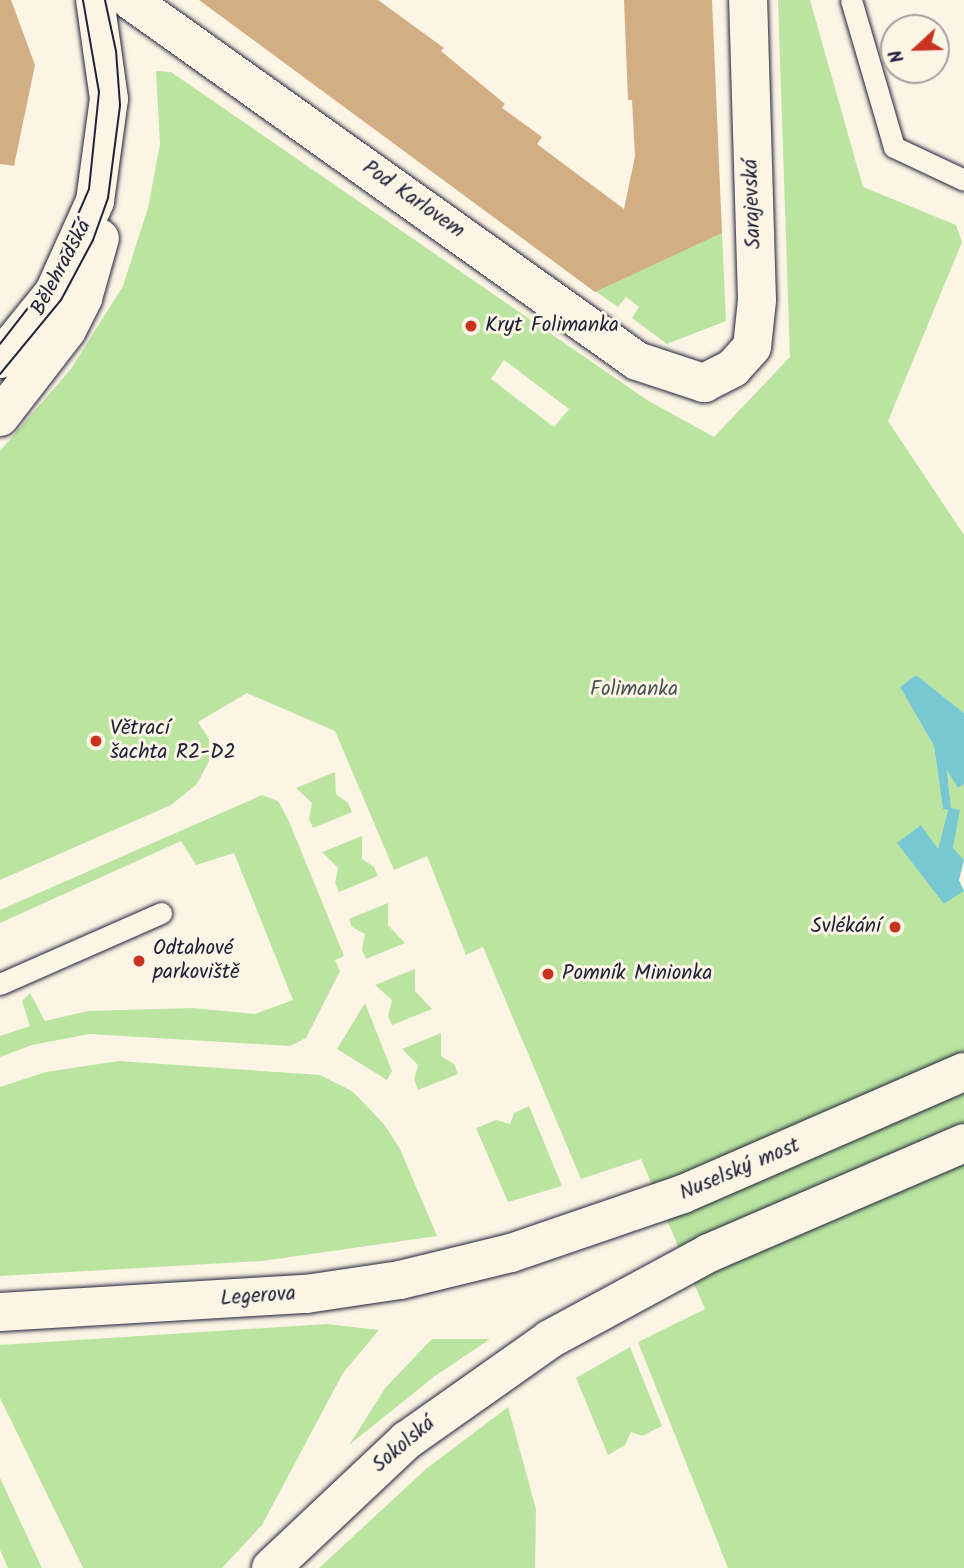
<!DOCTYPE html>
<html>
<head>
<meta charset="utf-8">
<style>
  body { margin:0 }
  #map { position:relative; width:964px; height:1568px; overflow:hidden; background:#fcf5e5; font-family:Kalam,sans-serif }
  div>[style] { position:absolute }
  .green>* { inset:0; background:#bae4a0 }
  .water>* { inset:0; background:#78c8d1 }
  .building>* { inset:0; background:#d1ae83 }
  .roads { filter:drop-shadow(0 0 2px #22223b) drop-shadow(0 0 2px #22223b) }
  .service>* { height:21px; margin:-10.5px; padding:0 10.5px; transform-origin:10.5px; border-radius:10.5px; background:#fcf5e5 }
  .minor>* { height:38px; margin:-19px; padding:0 19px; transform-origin:19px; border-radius:19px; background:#fcf5e5 }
  .tertiary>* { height:38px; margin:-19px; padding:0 19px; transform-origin:19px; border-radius:19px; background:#fcf5e5 }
  .secondary>* { height:38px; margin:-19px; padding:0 19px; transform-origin:19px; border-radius:19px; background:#fcf5e5 }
  .tram>* { height:2px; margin:-1px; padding:0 1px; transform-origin:1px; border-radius:1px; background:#22223b }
  .dots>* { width:19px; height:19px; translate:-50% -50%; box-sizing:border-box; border:4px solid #fcf5e5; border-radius:50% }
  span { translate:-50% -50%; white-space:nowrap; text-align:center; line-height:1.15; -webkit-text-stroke:6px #fcf5e5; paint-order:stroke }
  .street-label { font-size:21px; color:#22223b }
  .poi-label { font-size:21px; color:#22223b }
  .left { translate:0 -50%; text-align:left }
  .right { translate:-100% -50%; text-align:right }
  .park-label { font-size:21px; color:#485254 }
  .north { position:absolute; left:880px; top:14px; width:70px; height:70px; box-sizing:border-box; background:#fcf5e5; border:2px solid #a5a1a1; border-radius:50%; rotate:248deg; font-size:19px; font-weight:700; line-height:28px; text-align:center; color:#22223b }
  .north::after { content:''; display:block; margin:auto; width:24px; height:32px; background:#c8321e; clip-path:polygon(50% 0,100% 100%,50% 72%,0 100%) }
</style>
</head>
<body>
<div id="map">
  <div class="green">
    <i style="clip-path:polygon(evenodd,778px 0,810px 0,863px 187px,956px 225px,962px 242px,888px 421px,964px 535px,964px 713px,916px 675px,900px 687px,934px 746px,943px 809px,948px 810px,938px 849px,944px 904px,964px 891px,964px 1568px,728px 1568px,638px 1342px,705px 1309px,641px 1159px,581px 1179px,483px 947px,466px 955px,427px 856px,394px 870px,335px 731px,247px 693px,198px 722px,209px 739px,209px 761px,197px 784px,171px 805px,0 880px,0 451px,71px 369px,123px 286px,148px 208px,160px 144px,156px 71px,171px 72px,647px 400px,714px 437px,790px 357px,778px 0,504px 360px,569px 409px,554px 427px,491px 379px,504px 360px)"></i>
    <i style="clip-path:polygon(722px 233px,726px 321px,667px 344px,632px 318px,639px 307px,626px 297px,618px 307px,595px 291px)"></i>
    <i style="clip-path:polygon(947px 768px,958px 788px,964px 784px,964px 860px,953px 849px,959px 810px,951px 808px)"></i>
    <i style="clip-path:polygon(335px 772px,336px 794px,348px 803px,352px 812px,313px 828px,309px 819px,312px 803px,296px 788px)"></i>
    <i style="clip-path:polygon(262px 795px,278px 801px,288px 819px,344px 956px,335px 960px,340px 971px,306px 1038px,290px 1046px,89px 1034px,32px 1045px,0 1057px,0 1036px,30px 1026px,22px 1001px,30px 993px,45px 1021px,88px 1011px,193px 1008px,255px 1014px,293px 1000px,234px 853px,196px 865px,181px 841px,0 923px,0 910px)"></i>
    <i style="clip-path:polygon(362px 836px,362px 859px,374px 867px,378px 876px,339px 892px,335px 883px,338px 868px,322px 852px)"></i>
    <i style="clip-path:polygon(388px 903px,388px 925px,405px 943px,366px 959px,362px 950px,365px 934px,352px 927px,349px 919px)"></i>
    <i style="clip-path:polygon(415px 969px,415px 991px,432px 1009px,392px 1025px,388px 1016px,392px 1000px,375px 985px)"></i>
    <i style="clip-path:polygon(365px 1003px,392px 1071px,387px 1080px,337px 1049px)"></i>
    <i style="clip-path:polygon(441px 1033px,441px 1056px,454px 1064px,458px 1074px,418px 1090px,414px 1080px,418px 1065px,402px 1049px)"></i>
    <i style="clip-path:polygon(119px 1061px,320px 1075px,352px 1091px,384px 1124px,400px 1149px,437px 1236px,262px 1261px,0 1276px,0 1087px,46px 1072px)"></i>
    <i style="clip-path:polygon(529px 1106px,562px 1186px,508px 1202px,476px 1128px,496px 1120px,510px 1124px,514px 1113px)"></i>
    <i style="clip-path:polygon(327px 1324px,379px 1330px,343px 1373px,262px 1525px,222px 1568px,83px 1568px,0 1398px,0 1345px)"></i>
    <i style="clip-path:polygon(432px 1339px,490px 1339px,435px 1376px,349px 1445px,386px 1387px)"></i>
    <i style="clip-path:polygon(630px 1347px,662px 1426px,642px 1436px,631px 1432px,625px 1445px,608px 1455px,576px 1378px)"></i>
    <i style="clip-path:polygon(508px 1407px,536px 1509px,535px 1568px,319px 1568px,426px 1469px)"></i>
    <i style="clip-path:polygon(0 1478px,42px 1568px,8px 1568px,0 1550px)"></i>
  </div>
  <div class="water">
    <i style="clip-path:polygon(916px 675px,964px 713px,964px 784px,958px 788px,947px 770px,951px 808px,960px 810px,953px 848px,964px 860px,959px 880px,964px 891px,944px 904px,897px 843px,921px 825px,938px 849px,948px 810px,943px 809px,934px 746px,900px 687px)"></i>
  </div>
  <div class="building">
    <i style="clip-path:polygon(0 0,11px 0,35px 65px,14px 166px,0 164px)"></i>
    <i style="clip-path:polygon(199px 0,378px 0,444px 48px,441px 51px,505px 104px,502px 108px,542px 137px,537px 144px,624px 209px,635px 156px,632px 100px,628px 100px,624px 0,712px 0,722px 233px,595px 292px)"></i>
  </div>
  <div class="roads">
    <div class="service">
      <i style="left:851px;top:0;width:153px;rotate:73.7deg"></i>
      <i style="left:894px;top:147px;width:77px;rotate:25.2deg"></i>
      <i style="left:0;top:984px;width:176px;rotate:-23.8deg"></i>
    </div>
    <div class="minor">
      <i style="left:130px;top:0;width:622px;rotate:35.45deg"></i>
      <i style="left:637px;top:361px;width:71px;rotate:18.2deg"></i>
      <i style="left:704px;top:383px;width:33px;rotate:-27deg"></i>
      <i style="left:733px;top:368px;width:28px;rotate:-48deg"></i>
      <i style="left:752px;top:347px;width:47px;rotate:-83.9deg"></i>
      <i style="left:757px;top:300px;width:300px;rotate:-91.7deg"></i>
    </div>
    <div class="tertiary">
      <i style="left:0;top:359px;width:86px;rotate:-51.1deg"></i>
      <i style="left:54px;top:292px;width:100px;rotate:-65.7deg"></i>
      <i style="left:95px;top:201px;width:103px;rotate:-82.2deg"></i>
      <i style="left:109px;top:99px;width:100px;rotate:-98deg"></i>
      <i style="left:0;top:417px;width:110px;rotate:-52.4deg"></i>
      <i style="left:67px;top:330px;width:36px;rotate:-63deg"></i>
      <i style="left:83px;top:298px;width:62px;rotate:-74.2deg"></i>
    </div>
    <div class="secondary">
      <i style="left:0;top:1312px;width:307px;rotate:-3.4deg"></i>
      <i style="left:306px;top:1294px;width:95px;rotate:-8.5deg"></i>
      <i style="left:400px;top:1280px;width:114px;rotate:-13.7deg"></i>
      <i style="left:511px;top:1253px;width:182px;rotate:-18.9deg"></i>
      <i style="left:683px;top:1194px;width:306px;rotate:-23.5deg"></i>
      <i style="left:271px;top:1568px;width:187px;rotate:-43.3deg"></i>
      <i style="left:407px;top:1440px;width:175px;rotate:-35.2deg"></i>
      <i style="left:550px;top:1339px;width:181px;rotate:-28.4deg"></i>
      <i style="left:709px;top:1253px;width:278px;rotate:-23.3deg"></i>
    </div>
  </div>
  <div class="tram">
    <i style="left:0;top:344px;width:80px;rotate:-52.1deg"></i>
    <i style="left:49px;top:281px;width:100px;rotate:-66.5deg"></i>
    <i style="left:89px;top:189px;width:98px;rotate:-84.1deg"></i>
    <i style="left:99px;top:92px;width:93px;rotate:-99.9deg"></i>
    <i style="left:0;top:374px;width:96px;rotate:-50.5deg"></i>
    <i style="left:61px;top:300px;width:68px;rotate:-61.9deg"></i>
    <i style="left:93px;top:240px;width:45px;rotate:-70.3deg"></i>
    <i style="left:108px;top:198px;width:94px;rotate:-82.6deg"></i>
    <i style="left:120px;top:105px;width:54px;rotate:-94.2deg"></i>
    <i style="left:116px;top:51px;width:52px;rotate:-102.2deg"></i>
  </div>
  <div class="dots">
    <i style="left:471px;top:326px;background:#c8321e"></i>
    <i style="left:96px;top:741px;background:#c8321e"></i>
    <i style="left:895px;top:927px;background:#c8321e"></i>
    <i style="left:139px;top:961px;background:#c8321e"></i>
    <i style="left:548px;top:974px;background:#c8321e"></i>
  </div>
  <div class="street-label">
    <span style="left:413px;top:200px;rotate:35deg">Pod Karlovem</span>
    <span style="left:753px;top:204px;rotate:-92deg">Sarajevská</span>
    <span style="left:62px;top:268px;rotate:-62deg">Bělehradská</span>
    <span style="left:740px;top:1170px;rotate:-23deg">Nuselský most</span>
    <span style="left:258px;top:1297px;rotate:-4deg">Legerova</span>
    <span style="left:404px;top:1445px;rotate:-40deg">Sokolská</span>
  </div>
  <div class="poi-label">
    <span class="left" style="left:485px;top:326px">Kryt Folimanka</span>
    <span class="left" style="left:110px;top:741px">Větrací<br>šachta R2-D2</span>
    <span class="right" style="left:881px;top:927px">Svlékání</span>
    <span class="left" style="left:153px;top:961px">Odtahové<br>parkoviště</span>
    <span class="left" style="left:562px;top:974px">Pomník Minionka</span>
  </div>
  <div class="park-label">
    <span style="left:634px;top:690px">Folimanka</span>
  </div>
  <div class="north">N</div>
</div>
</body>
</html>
